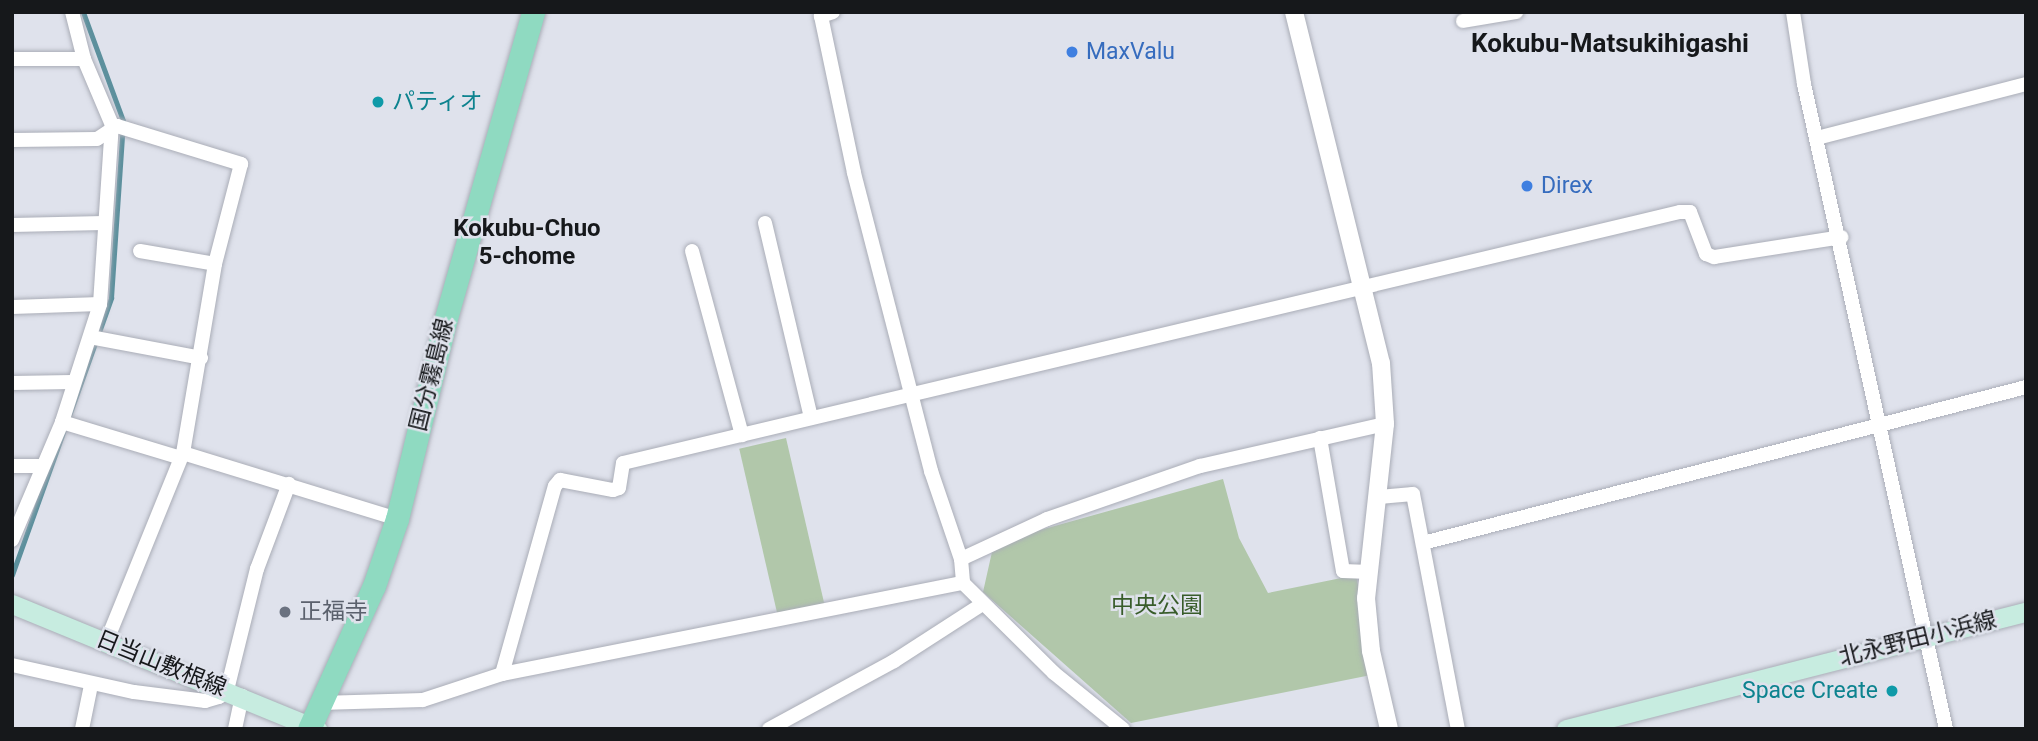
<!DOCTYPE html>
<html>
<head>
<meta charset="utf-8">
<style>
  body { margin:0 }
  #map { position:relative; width:2038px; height:741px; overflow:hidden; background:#dfe2ec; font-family:Roboto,"Noto Sans JP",sans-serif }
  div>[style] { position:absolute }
  .green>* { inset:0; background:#b1c7aa; transform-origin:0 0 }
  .stream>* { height:4.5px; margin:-2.25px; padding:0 2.25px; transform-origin:2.25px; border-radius:2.25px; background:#5c909d }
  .roads { filter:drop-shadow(0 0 2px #aaadb7) drop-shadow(0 0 2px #aaadb7) }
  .minor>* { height:14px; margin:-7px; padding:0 7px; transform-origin:7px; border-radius:7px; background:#fff }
  .tertiary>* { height:18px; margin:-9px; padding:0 9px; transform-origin:9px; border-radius:9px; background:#fff }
  .secondary>* { height:19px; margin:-9.5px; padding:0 9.5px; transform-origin:9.5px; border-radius:9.5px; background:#c7ece0 }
  .primary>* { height:23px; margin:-11.5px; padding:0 11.5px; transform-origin:11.5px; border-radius:11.5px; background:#8fdac1 }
  .dots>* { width:19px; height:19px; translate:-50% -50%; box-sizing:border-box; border:4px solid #dfe2ec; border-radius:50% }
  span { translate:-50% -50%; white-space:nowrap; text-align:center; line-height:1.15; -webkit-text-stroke:5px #dfe2ec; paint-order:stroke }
  .shop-label { font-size:23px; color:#366cbe }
  .left { translate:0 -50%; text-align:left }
  .culture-label { font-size:23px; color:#0d838f }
  .right { translate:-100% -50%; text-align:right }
  .street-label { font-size:23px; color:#16181b }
  .park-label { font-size:23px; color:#385c2a }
  .worship-label { font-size:23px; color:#5b616d }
  .neighbourhood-label { font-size:24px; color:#16181b; font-weight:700 }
  .quarter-label { font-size:26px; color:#16181b; font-weight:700 }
  .frame { position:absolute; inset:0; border:14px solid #16181b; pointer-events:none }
</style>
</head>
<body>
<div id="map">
  <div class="green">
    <i style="left:786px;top:438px;width:172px;height:48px;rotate:77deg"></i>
    <i style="clip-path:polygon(1223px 479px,1239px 538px,1268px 593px,1356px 575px,1376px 674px,1131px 723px,983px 592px,994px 543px)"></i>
  </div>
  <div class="stream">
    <i style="left:12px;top:575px;width:294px;rotate:-70.3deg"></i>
    <i style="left:111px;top:298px;width:177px;rotate:-86.1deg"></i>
    <i style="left:123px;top:121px;width:116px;rotate:-110.2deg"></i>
  </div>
  <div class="roads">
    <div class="minor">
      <i style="left:833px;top:12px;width:13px;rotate:162deg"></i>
      <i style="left:821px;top:16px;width:160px;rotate:78.1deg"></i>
      <i style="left:854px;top:173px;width:308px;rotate:75.5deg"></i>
      <i style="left:931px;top:471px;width:93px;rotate:71.2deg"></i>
      <i style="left:961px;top:559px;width:24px;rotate:85deg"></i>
      <i style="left:963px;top:583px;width:128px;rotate:44.7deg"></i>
      <i style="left:1054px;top:673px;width:89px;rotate:39.1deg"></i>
      <i style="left:1793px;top:12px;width:73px;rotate:81.3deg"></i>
      <i style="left:1804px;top:84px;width:660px;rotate:77.58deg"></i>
      <i style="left:1463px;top:21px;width:54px;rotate:-9.6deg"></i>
      <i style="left:12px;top:59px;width:72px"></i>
      <i style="left:1817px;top:138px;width:216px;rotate:-14.5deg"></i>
      <i style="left:12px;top:140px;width:85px;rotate:-0.7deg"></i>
      <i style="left:97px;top:139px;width:24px;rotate:-33deg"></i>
      <i style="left:117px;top:126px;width:130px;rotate:17deg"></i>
      <i style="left:241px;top:164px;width:103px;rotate:104.6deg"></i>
      <i style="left:215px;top:264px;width:192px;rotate:99.6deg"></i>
      <i style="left:183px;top:453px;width:205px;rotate:112.1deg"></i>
      <i style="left:765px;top:223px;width:200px;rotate:76.7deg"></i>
      <i style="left:12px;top:225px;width:92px;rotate:-1.2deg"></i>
      <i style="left:140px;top:251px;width:76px;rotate:9.8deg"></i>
      <i style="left:692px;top:251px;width:191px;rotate:74.8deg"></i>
      <i style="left:12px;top:307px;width:88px;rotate:-2deg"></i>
      <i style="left:90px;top:337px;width:113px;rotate:10.7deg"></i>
      <i style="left:12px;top:383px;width:60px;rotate:-1deg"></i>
      <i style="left:62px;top:422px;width:124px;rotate:16.8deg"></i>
      <i style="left:1320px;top:438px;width:135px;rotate:80.2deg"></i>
      <i style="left:1343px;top:571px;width:27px;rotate:2deg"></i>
      <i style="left:183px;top:453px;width:224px;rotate:17.1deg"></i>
      <i style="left:12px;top:466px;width:29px"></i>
      <i style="left:1379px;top:497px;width:34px;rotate:-5deg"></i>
      <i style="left:1413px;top:494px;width:239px;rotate:79.2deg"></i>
      <i style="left:12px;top:540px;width:128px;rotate:-67deg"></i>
      <i style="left:62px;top:422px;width:124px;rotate:-72.1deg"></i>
      <i style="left:100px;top:304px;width:179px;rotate:-86.2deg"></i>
      <i style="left:112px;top:125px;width:72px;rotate:-113deg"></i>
      <i style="left:84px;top:59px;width:49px;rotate:-104.3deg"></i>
      <i style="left:1423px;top:543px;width:623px;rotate:-14.5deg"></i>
      <i style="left:961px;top:559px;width:95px;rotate:-24.9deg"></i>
      <i style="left:1047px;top:519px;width:162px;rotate:-19.1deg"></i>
      <i style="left:1200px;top:466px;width:190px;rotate:-12.8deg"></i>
      <i style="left:12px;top:665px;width:125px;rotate:12.5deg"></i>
      <i style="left:134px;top:692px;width:72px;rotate:7.2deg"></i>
      <i style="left:205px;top:701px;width:15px;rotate:-16deg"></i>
      <i style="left:219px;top:697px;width:11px;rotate:-41deg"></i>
      <i style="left:227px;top:690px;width:125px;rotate:-76.1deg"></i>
      <i style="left:257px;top:569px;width:91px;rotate:-69.4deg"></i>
      <i style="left:502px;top:674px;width:195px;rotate:-74.3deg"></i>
      <i style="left:555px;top:486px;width:8px;rotate:-50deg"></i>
      <i style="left:560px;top:480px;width:54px;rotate:10.7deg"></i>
      <i style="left:613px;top:490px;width:6px;rotate:-18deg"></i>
      <i style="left:619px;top:488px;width:25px;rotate:-81deg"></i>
      <i style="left:623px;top:463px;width:1086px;rotate:-13.36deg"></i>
      <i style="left:1680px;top:212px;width:10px"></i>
      <i style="left:1690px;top:212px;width:45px;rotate:69.1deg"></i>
      <i style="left:1706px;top:254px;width:9px;rotate:21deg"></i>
      <i style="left:1714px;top:257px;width:129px;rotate:-8.9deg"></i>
      <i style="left:320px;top:703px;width:103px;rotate:-1.7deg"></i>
      <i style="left:423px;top:700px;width:83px;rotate:-18.2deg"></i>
      <i style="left:502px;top:674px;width:470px;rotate:-11.2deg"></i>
      <i style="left:82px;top:729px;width:45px;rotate:-78.4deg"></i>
      <i style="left:235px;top:729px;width:34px;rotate:-78deg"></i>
      <i style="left:769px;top:729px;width:142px;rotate:-28.5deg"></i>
      <i style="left:894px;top:661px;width:103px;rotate:-32.8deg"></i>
    </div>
    <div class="tertiary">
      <i style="left:1294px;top:12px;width:362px;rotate:76.1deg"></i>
      <i style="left:1381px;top:363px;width:61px;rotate:86.2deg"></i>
      <i style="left:1385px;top:424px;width:175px;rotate:96.2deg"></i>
      <i style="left:1366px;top:598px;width:53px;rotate:84.6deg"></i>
      <i style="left:1371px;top:651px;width:80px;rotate:77deg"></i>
    </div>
    <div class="secondary">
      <i style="left:12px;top:604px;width:330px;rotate:22.3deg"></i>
      <i style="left:1566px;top:729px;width:475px;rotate:-14.3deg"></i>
    </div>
    <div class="primary">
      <i style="left:309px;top:729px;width:157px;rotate:-65.6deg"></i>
      <i style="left:374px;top:586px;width:71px;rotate:-71.1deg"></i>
      <i style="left:397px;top:519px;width:207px;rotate:-76.3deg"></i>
      <i style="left:446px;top:318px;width:318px;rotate:-74.1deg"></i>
    </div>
  </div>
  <div class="dots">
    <i style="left:1072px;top:52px;background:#3f7fe0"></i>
    <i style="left:378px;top:102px;background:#0f9aa8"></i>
    <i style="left:1527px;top:186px;background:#3f7fe0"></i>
    <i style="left:285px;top:612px;background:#6b7280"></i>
    <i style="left:1892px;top:691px;background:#0f9aa8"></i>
  </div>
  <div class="shop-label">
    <span class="left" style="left:1086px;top:52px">MaxValu</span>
    <span class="left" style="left:1541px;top:186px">Direx</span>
  </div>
  <div class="culture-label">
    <span class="left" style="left:392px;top:102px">パティオ</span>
    <span class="right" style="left:1878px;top:691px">Space Create</span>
  </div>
  <div class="street-label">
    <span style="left:432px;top:375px;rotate:-76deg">国分霧島線</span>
    <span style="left:1918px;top:639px;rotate:-14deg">北永野田小浜線</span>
    <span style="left:161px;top:664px;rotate:22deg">日当山敷根線</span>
  </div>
  <div class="park-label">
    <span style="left:1157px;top:606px">中央公園</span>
  </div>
  <div class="worship-label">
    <span class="left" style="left:299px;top:612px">正福寺</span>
  </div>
  <div class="neighbourhood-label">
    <span style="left:527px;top:243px">Kokubu-Chuo<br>5-chome</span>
  </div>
  <div class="quarter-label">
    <span style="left:1610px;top:44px">Kokubu-Matsukihigashi</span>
  </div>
  <div class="frame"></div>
</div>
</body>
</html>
